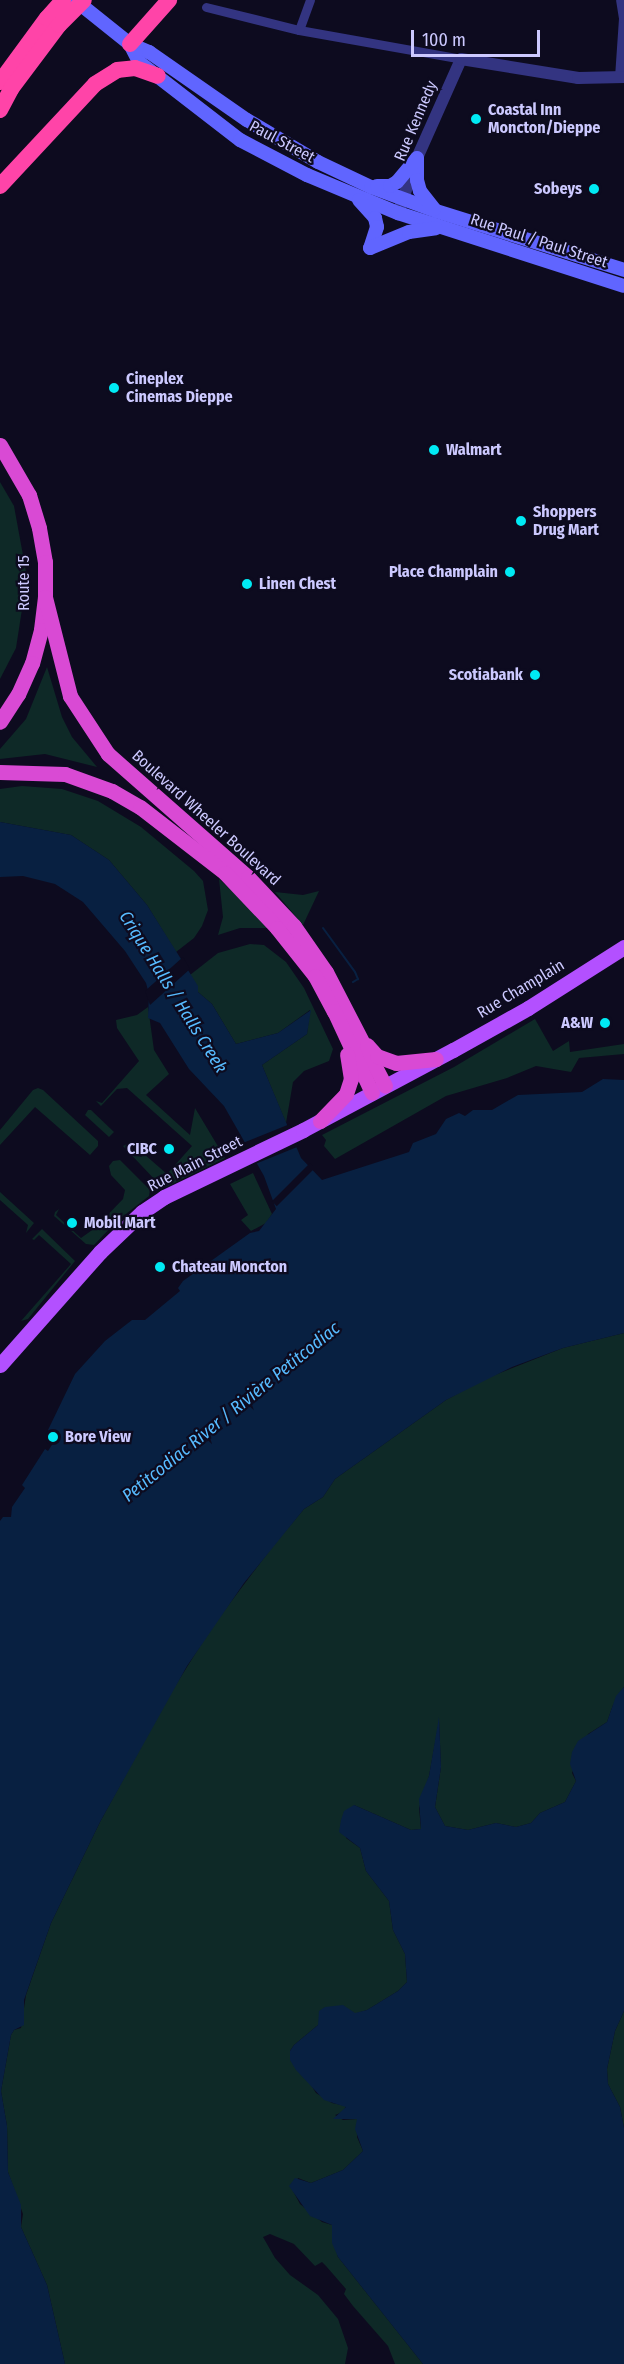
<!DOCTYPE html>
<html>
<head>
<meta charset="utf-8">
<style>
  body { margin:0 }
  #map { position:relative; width:624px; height:2364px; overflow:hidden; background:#0d0b1f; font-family:"Fira Sans Condensed",sans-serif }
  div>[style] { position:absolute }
  .green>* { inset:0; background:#0e2927 }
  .water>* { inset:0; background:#082041 }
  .pier>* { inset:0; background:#0d0b1f; transform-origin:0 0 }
  .stream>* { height:2px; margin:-1px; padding:0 1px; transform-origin:1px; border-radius:1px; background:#082041 }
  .minor>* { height:9px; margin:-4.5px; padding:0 4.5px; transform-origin:4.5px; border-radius:4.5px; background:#333481 }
  .tertiary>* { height:12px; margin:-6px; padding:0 6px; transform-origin:6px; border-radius:6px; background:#333481 }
  .secondary>* { height:14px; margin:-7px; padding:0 7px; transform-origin:7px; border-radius:7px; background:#6065ff }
  .primary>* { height:15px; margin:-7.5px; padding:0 7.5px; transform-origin:7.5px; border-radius:7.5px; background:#b350ff }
  .trunk>* { height:15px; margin:-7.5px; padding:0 7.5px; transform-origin:7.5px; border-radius:7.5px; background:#d94ad4 }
  .motorway>* { height:16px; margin:-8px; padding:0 8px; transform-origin:8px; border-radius:8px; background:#ff44a8 }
  .motorway-bridge>* { height:16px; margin:-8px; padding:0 8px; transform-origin:8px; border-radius:8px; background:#ff44a8 }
  .dots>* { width:16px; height:16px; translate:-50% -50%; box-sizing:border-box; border:3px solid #0d0b1f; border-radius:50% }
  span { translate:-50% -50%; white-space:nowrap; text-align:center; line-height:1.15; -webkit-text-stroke:4.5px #0d0b1f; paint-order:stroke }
  .poi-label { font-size:16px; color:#ccc9ff; font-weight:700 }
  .left { translate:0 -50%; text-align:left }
  .right { translate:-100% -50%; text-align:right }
  .street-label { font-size:16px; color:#ccc9ff }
  .water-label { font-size:18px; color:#57bbff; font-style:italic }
  .scale { position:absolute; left:411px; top:30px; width:129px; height:27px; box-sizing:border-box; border:3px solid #ccc9ff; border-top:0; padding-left:8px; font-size:18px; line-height:21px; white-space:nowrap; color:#ccc9ff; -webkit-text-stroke:4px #0d0b1f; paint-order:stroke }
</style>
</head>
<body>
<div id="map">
  <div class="green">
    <i style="clip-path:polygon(0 482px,14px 506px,27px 577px,16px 648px,0 679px)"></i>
    <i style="clip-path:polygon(47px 667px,62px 717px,72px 737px,97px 767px,45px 754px,0 759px,0 749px,26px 719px)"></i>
    <i style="clip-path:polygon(22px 786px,62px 789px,98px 801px,141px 827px,194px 871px,203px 881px,208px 910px,202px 926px,194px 938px,176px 952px,147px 905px,109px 860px,71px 835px,0 822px,0 789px)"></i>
    <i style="clip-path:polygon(219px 879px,246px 904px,268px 928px,240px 928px,218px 935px,223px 917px)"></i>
    <i style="clip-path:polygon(319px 891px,303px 925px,275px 892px,303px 895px)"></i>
    <i style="clip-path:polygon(250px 944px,264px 945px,286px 962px,304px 988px,333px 1049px,329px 1061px,304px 1071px,293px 1082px,286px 1123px,262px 1065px,307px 1034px,310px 1010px,278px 1033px,236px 1044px,212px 1004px,198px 992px,190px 975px,218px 953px)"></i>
    <i style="clip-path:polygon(148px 1007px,154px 1050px,169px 1074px,146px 1095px,190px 1135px,195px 1108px,225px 1158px,166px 1187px,157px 1182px,123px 1146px,127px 1144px,141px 1157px,144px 1154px,167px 1174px,192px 1146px,127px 1088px,117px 1089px,101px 1106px,96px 1101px,102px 1103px,139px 1061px,117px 1028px,116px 1020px,137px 1015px)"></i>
    <i style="clip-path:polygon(535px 1019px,553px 1051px,569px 1041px,570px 1052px,624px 1044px,624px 1054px,579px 1058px,571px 1072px,536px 1066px,507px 1078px,446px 1096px,335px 1159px,324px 1146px,326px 1140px,322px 1135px,454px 1067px)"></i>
    <i style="clip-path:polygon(38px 1088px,43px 1090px,98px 1141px,98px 1146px,90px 1155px,35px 1107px,0 1145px,0 1130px,33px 1090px)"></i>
    <i style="clip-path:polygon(88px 1110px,91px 1110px,114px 1132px,109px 1137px,85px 1115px)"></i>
    <i style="clip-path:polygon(120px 1160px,150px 1190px,149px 1196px,117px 1221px,94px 1245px,86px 1244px,54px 1216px,55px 1212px,59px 1209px,56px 1215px,81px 1238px,95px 1228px,123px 1199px,125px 1190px,111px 1175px,109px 1166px,113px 1161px)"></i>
    <i style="clip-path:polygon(253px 1173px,272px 1214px,266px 1223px,251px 1231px,241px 1220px,248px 1215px,230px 1184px)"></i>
    <i style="clip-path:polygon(0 1192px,34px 1223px,26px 1233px,28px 1225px,0 1200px)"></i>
    <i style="clip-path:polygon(42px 1229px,75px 1261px,28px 1319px,21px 1321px,71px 1264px,39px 1235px,34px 1240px,32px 1239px)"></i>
    <i style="clip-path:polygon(624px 1333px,624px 1687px,613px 1705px,607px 1722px,588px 1734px,572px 1773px,576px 1781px,565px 1802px,540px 1813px,531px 1823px,516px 1827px,496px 1823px,468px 1830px,445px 1826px,435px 1807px,441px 1767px,439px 1721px,429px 1776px,419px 1808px,421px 1829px,411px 1830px,354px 1805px,346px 1838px,360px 1848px,366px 1871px,389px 1901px,393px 1930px,405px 1954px,407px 1982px,398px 1991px,367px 2010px,318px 2025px,294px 2045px,290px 2051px,316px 2093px,332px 2103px,346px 2106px,343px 2112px,335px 2115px,343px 2120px,357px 2119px,357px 2137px,363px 2151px,343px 2170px,311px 2183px,298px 2178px,293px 2191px,300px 2204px,322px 2222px,332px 2225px,332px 2237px,338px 2257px,423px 2364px,395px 2364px,388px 2346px,353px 2306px,344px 2294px,346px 2289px,326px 2266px,322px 2262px,315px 2266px,294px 2244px,270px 2234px,263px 2237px,275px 2258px,290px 2275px,318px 2295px,338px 2319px,348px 2348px,345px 2364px,65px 2364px,47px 2285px,21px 2227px,23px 2214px,8px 2172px,7px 2126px,1px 2091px,11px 2035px,14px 2030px,21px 2028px,26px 1995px,51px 1923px,100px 1822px,167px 1699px,212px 1627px,273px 1546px,304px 1509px,323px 1497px,335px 1479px,446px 1400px,485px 1379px,563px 1348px)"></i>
    <i style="clip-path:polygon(624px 2011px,624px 2128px,620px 2107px,608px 2084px,607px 2069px,615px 2031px)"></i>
  </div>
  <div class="water">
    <i style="clip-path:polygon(0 822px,71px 835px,109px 860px,147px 905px,198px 986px,198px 992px,212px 1004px,236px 1044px,278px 1033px,311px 1010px,307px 1034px,262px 1065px,301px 1158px,322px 1180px,409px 1152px,413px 1143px,436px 1134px,446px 1119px,459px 1113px,465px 1116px,473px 1110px,492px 1110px,518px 1095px,582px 1092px,603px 1079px,624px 1080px,624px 1333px,563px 1348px,512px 1367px,446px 1400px,335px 1479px,323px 1497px,304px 1509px,244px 1583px,187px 1666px,100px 1822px,51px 1923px,24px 2000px,24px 2025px,14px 2030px,11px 2035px,1px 2091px,7px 2126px,8px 2172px,21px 2205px,21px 2227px,47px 2285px,65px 2364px,0 2364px,0 1521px,3px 1517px,11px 1517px,12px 1507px,25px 1488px,22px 1485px,45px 1449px,48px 1451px,57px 1437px,48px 1430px,75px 1374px,105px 1341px,132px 1320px,145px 1320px,180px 1291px,178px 1288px,183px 1281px,250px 1233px,259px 1231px,276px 1209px,264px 1176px,224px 1106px,189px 1069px,160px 1023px,148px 1018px,149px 994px,146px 983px,125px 951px,83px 902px,55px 884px,23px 876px,0 877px)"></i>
    <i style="clip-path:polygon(624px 1687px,624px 2011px,615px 2031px,607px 2069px,608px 2084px,620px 2107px,624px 2128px,624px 2364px,423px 2364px,338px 2257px,332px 2243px,332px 2225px,310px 2216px,289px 2186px,295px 2178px,311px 2183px,343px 2170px,363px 2151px,355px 2129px,357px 2119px,333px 2119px,346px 2107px,324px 2100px,296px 2070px,290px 2060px,290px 2051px,294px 2045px,318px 2025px,319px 2011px,325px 2007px,343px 2005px,355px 2013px,367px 2010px,398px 1991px,407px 1982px,405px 1954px,393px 1930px,389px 1901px,366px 1871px,360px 1848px,339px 1832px,341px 1820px,344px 1811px,354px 1805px,411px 1830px,421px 1829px,419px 1799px,429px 1776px,439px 1717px,441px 1767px,435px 1807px,445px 1826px,468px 1830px,496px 1823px,516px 1827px,531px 1823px,540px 1813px,565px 1802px,576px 1781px,570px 1764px,572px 1752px,578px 1741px,607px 1722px,616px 1696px)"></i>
  </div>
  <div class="pier">
    <i style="clip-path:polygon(183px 957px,190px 969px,150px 1005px,145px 991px)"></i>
    <i style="left:290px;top:1124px;width:24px;height:51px;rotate:68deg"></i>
    <i style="left:310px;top:1163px;width:7px;height:54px;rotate:45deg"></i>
  </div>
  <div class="stream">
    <i style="left:323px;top:928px;width:54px;rotate:54deg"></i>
    <i style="left:355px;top:972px;width:8px;rotate:67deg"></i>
    <i style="left:358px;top:979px;width:6px;rotate:149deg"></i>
  </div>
  <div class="minor">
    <i style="left:206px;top:7px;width:96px;rotate:13.9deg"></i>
    <i style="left:299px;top:30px;width:165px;rotate:10.1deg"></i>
    <i style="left:299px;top:30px;width:32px;rotate:-70deg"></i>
    <i style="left:619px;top:77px;width:59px;rotate:-86.1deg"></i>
    <i style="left:623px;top:18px;width:18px;rotate:-99deg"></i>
  </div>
  <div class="tertiary">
    <i style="left:398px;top:213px;width:58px;rotate:-70.9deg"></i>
    <i style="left:417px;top:158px;width:108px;rotate:-66deg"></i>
    <i style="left:461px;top:59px;width:119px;rotate:9.2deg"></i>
    <i style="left:578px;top:78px;width:46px;rotate:-1.2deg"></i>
  </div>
  <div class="secondary">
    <i style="left:75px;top:0;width:70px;rotate:38.7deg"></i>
    <i style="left:130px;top:44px;width:21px;rotate:23deg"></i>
    <i style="left:149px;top:52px;width:119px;rotate:34.8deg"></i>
    <i style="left:247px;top:120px;width:82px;rotate:30.6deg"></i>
    <i style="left:318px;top:162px;width:59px;rotate:25.3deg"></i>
    <i style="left:371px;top:187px;width:69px;rotate:20.3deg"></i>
    <i style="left:436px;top:211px;width:197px;rotate:17.4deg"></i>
    <i style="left:130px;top:44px;width:20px;rotate:63deg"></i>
    <i style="left:139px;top:62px;width:128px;rotate:37.7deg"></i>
    <i style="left:240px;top:140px;width:76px;rotate:27.6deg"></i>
    <i style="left:307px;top:175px;width:99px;rotate:22.7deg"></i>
    <i style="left:398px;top:213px;width:237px;rotate:17.9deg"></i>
    <i style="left:417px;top:158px;width:22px;rotate:90deg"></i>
    <i style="left:417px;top:180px;width:11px;rotate:75deg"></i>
    <i style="left:420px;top:191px;width:23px;rotate:52deg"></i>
    <i style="left:377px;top:186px;width:13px"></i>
    <i style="left:390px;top:186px;width:8px;rotate:-30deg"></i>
    <i style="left:397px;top:182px;width:31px;rotate:-50deg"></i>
    <i style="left:359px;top:200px;width:24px;rotate:48deg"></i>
    <i style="left:375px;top:218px;width:9px;rotate:77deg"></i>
    <i style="left:377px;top:227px;width:22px;rotate:108deg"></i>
    <i style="left:370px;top:248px;width:42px;rotate:-22.3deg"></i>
    <i style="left:409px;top:232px;width:27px;rotate:-8deg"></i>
  </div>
  <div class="primary">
    <i style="left:0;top:1365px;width:151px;rotate:-48.5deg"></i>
    <i style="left:100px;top:1252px;width:58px;rotate:-43.6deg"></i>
    <i style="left:142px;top:1212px;width:27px;rotate:-34deg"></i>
    <i style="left:164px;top:1197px;width:154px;rotate:-25.7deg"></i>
    <i style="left:303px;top:1130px;width:170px;rotate:-28.1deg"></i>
    <i style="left:453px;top:1050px;width:86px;rotate:-29.2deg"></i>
    <i style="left:528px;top:1008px;width:114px;rotate:-32.4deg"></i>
  </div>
  <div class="trunk">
    <i style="left:0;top:445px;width:58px;rotate:59.9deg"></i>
    <i style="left:29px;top:495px;width:34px;rotate:73deg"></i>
    <i style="left:39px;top:528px;width:35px;rotate:80deg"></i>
    <i style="left:45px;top:562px;width:35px;rotate:90deg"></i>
    <i style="left:45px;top:597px;width:33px;rotate:97deg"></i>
    <i style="left:41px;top:630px;width:34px;rotate:105deg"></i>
    <i style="left:32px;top:663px;width:34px;rotate:114deg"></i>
    <i style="left:18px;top:694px;width:33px;rotate:123deg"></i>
    <i style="left:45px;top:597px;width:102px;rotate:75.8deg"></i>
    <i style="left:70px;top:696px;width:69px;rotate:56.8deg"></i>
    <i style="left:108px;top:754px;width:186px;rotate:41.3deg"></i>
    <i style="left:248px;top:877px;width:67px;rotate:46.8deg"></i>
    <i style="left:294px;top:926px;width:56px;rotate:55.2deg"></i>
    <i style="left:326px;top:972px;width:128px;rotate:62.6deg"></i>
    <i style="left:0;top:772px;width:65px;rotate:1.8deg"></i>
    <i style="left:65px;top:774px;width:50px;rotate:19.9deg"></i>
    <i style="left:112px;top:791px;width:32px;rotate:30deg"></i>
    <i style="left:140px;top:807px;width:108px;rotate:37.8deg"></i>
    <i style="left:225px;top:873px;width:76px;rotate:46.6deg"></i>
    <i style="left:277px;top:928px;width:61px;rotate:51.6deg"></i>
    <i style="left:315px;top:976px;width:40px;rotate:62deg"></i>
    <i style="left:334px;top:1011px;width:90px;rotate:65.1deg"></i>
    <i style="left:367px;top:1045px;width:15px;rotate:48deg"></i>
    <i style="left:377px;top:1056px;width:20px;rotate:20deg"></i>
    <i style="left:396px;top:1063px;width:40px;rotate:-5.7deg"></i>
    <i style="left:320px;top:1121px;width:37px;rotate:-46deg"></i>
    <i style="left:346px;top:1094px;width:16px;rotate:-72deg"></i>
    <i style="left:351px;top:1079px;width:25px;rotate:-99deg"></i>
  </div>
  <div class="motorway">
    <i style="left:130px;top:44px;width:59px;rotate:-48.4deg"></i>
    <i style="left:0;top:82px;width:79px;rotate:-53.7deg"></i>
    <i style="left:47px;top:18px;width:24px;rotate:-48deg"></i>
    <i style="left:0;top:110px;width:24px;rotate:-62deg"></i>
    <i style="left:11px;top:89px;width:80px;rotate:-53.1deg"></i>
    <i style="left:0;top:186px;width:139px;rotate:-47deg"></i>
    <i style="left:95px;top:84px;width:26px;rotate:-32deg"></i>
    <i style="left:117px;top:70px;width:18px;rotate:-6deg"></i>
    <i style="left:135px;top:68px;width:24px;rotate:19deg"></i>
  </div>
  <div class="motorway-bridge">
    <i style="left:59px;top:25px;width:35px;rotate:-45deg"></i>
  </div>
  <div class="dots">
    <i style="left:476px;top:119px;background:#00eaf4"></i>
    <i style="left:594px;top:189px;background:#00eaf4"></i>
    <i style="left:114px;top:388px;background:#00eaf4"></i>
    <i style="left:434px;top:450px;background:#00eaf4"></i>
    <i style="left:521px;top:521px;background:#00eaf4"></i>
    <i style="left:510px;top:572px;background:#00eaf4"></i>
    <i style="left:247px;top:584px;background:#00eaf4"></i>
    <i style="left:535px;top:675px;background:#00eaf4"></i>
    <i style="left:605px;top:1023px;background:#00eaf4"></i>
    <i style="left:169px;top:1149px;background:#00eaf4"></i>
    <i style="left:72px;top:1223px;background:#00eaf4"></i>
    <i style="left:160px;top:1267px;background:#00eaf4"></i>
    <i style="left:53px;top:1437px;background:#00eaf4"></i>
  </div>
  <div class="poi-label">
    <span class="left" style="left:488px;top:119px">Coastal Inn<br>Moncton/Dieppe</span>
    <span class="right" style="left:582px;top:189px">Sobeys</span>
    <span class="left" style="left:126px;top:388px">Cineplex<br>Cinemas Dieppe</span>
    <span class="left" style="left:446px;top:450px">Walmart</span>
    <span class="left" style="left:533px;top:521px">Shoppers<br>Drug Mart</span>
    <span class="right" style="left:498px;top:572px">Place Champlain</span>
    <span class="left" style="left:259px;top:584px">Linen Chest</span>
    <span class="right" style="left:523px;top:675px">Scotiabank</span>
    <span class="right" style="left:593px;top:1023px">A&amp;W</span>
    <span class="right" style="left:157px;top:1149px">CIBC</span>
    <span class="left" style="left:84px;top:1223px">Mobil Mart</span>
    <span class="left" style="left:172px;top:1267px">Chateau Moncton</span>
    <span class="left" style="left:65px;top:1437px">Bore View</span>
  </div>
  <div class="street-label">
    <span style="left:416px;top:121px;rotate:-67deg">Rue Kennedy</span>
    <span style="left:282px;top:142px;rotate:28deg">Paul Street</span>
    <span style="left:539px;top:241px;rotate:18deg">Rue Paul / Paul Street</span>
    <span style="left:24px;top:583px;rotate:-90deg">Route 15</span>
    <span style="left:206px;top:818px;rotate:42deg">Boulevard Wheeler Boulevard</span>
    <span style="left:521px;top:989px;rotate:-31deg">Rue Champlain</span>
    <span style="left:195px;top:1164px;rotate:-27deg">Rue Main Street</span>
  </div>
  <div class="water-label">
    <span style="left:173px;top:992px;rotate:58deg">Crique Halls / Halls Creek</span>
    <span style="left:231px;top:1412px;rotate:-39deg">Petitcodiac River / Rivière Petitcodiac</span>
  </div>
  <div class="scale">100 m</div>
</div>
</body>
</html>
